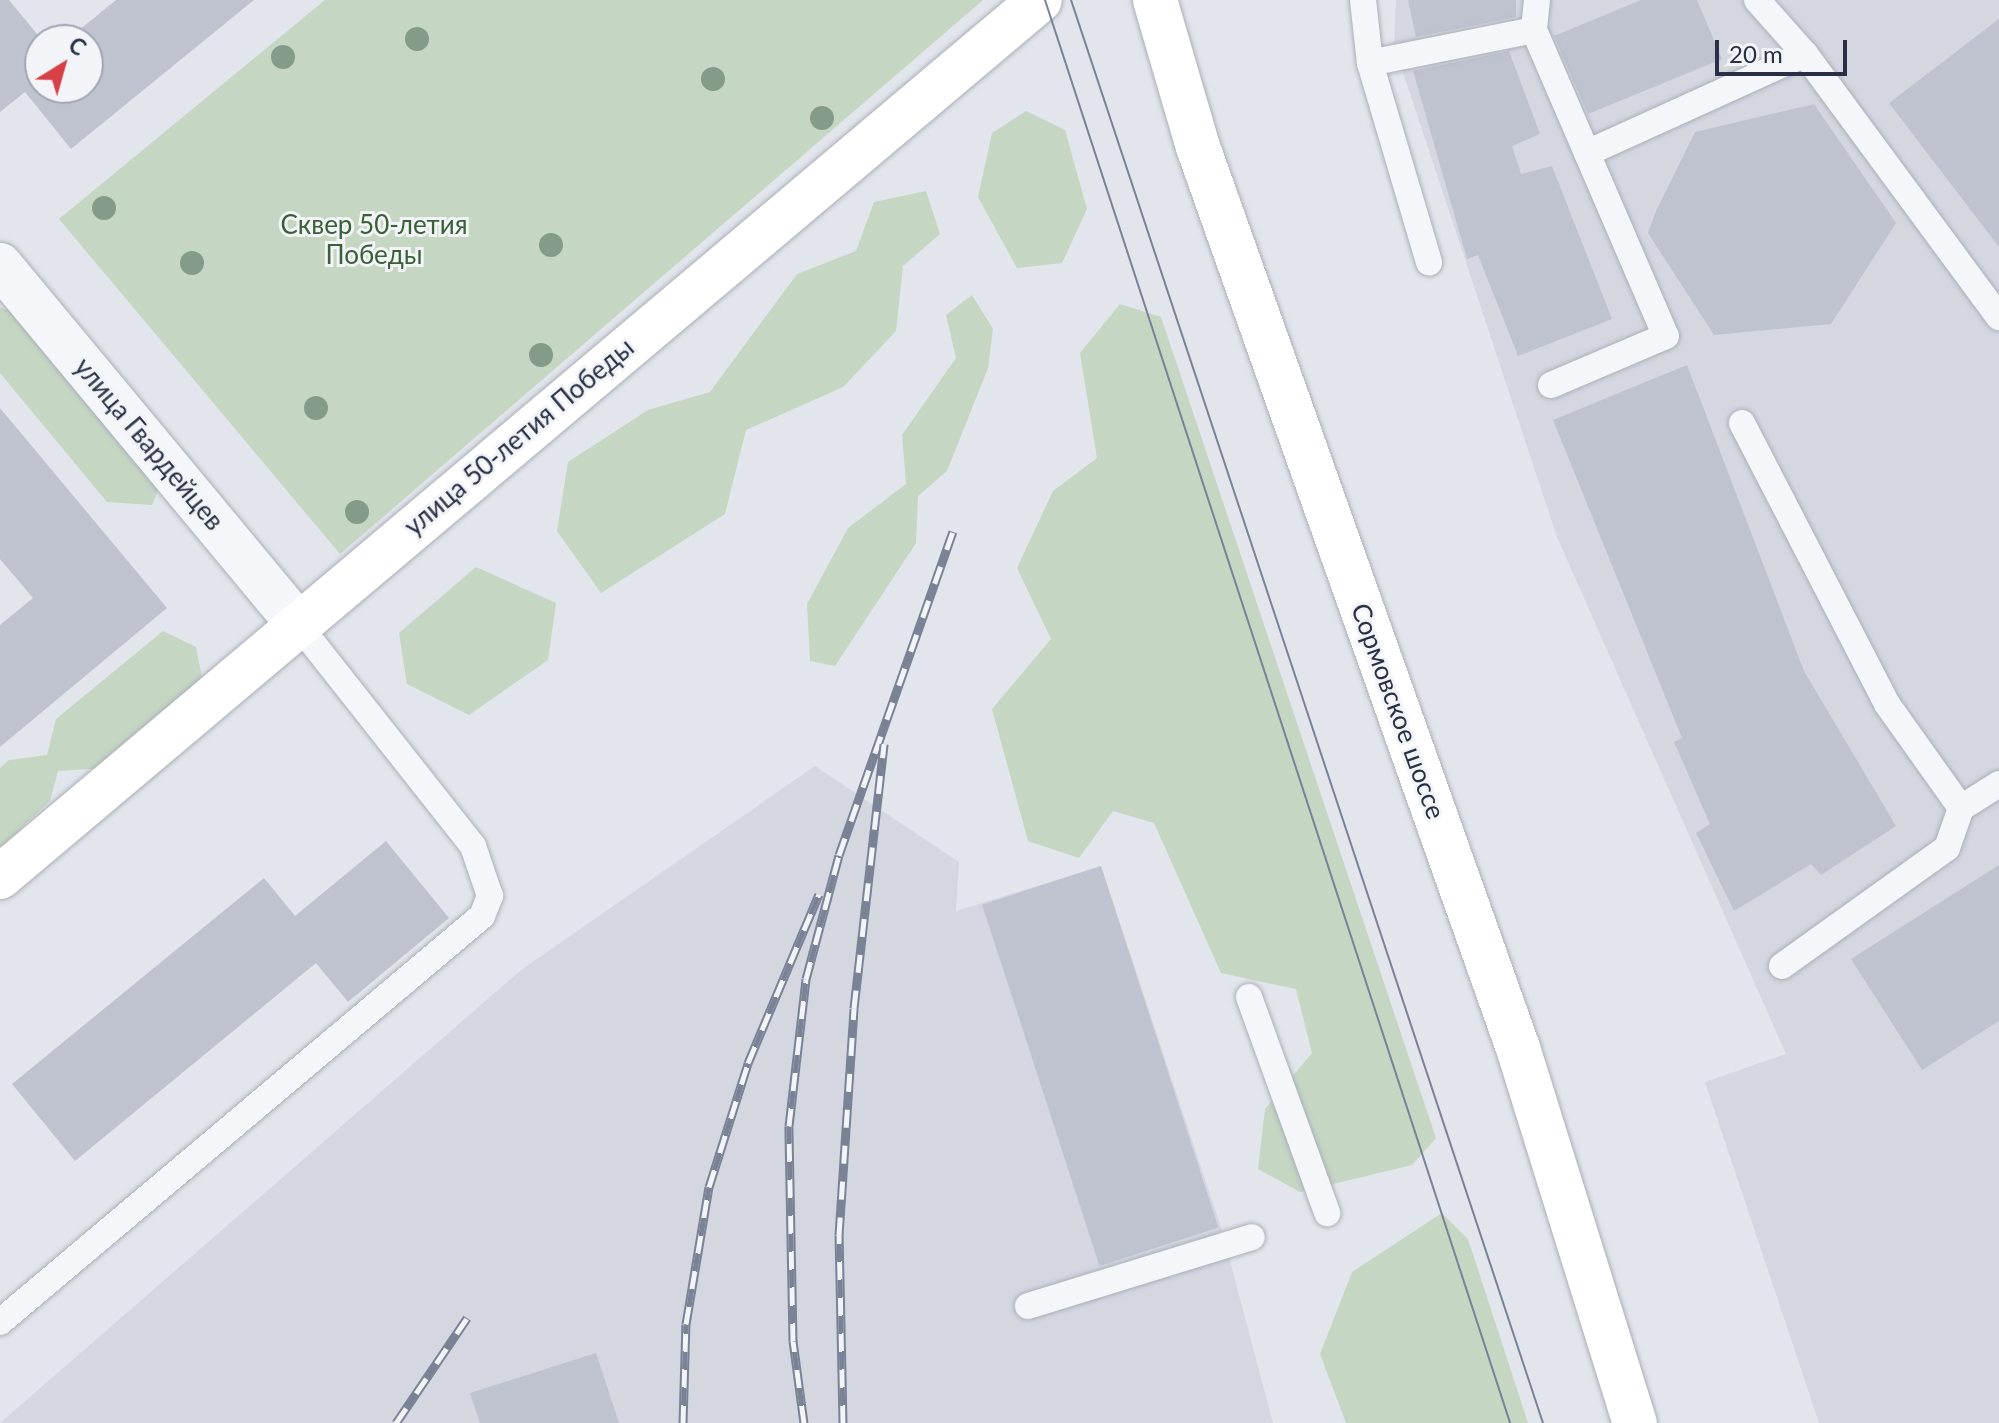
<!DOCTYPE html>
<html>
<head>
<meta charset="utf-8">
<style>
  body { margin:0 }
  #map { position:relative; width:1999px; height:1423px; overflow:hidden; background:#e2e5eb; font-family:Lato,sans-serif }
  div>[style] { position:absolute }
  .built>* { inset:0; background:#d4d7e0 }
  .green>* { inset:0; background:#c5d6c3 }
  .building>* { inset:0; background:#bfc3cf; transform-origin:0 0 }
  .roads { filter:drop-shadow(0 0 2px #aaafb9) drop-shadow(0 0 2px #aaafb9) }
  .lane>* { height:26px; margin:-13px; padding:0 13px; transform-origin:13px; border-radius:13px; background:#f5f6f9 }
  .street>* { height:44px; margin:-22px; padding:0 22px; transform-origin:22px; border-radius:22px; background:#f5f6f9 }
  .secondary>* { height:44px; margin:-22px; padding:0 22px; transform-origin:22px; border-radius:22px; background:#fff }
  .primary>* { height:44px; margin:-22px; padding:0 22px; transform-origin:22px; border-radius:22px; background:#fff }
  .tram>* { height:2px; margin:-1px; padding:0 1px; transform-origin:1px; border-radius:1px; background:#7a8296 }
  .rail>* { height:9px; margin-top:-4.5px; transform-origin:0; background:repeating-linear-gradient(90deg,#f2f4f8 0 18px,#7a8296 0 36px); box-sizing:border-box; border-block:2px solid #7a8296 }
  .trees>* { width:24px; height:24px; margin:-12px; border-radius:50%; background:#849c87 }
  span { translate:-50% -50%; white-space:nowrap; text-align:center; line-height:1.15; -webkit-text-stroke:6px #f2f4f8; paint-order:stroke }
  .park-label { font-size:26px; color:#386135 }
  .street-label { font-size:26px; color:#293045 }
  .north { position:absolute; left:24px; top:24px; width:80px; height:80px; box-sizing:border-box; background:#f2f4f8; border:2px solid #a2a6b0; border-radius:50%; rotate:37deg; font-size:22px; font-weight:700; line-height:32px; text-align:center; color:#293045 }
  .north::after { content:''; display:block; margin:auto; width:28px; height:36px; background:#d74046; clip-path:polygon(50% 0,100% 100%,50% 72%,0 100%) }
  .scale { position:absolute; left:1715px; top:40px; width:132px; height:36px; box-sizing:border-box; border:4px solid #293045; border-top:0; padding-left:10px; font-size:24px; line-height:28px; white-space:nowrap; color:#293045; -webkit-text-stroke:6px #f2f4f8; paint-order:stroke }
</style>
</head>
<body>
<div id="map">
  <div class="built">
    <i style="clip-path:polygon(1396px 0,1999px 0,1999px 1423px,1819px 1423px,1705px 1082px,1786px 1054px,1557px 537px,1394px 45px)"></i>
    <i style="clip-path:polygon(815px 766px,959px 862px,956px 911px,1101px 866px,1221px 1227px,1273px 1423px,0 1423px,521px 970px)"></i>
  </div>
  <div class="green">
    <i style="clip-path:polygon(325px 0,983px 0,340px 554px,59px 219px)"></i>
    <i style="clip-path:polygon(1026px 111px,1065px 130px,1087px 209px,1062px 263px,1017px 268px,978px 197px,992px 133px)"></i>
    <i style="clip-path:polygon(926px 191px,940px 234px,903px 266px,896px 331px,843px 387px,746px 430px,725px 514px,601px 593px,557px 531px,568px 462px,648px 410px,710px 392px,797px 274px,856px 251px,874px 202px)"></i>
    <i style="clip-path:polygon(972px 295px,993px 329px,988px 368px,947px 471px,918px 496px,916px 543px,835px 666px,810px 661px,807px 604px,848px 528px,906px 484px,902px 435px,956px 358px,946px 315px)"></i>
    <i style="clip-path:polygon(1120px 304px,1161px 317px,1436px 1138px,1412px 1165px,1300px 1192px,1258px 1169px,1265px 1109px,1312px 1053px,1296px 989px,1221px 973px,1154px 823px,1113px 811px,1079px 858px,1028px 841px,992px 709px,1051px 639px,1017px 568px,1053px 491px,1097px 458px,1080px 353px)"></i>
    <i style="clip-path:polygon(0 307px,37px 323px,164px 476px,152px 505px,107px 502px,0 373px)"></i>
    <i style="clip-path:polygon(476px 567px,556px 603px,548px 660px,469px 715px,407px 684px,399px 633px)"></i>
    <i style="clip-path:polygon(163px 631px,196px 647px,203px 683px,102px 768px,58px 771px,50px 801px,0 848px,0 768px,9px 760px,47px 755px,56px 719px)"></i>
    <i style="clip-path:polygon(1442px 1213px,1468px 1239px,1528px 1423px,1346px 1423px,1320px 1354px,1352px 1272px)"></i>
  </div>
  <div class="building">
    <i style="clip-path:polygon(0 0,9px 0,42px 40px,40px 88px,88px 88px,88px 40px,67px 40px,116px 0,254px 0,71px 149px,25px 92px,0 112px)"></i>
    <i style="clip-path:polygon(1408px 0,1516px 0,1516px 17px,1416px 37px)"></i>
    <i style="clip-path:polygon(1641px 0,1697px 0,1722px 59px,1588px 114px,1554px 36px)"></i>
    <i style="clip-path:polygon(1999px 19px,1999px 247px,1889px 103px)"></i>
    <i style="clip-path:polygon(1509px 51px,1540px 134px,1512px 146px,1521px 174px,1552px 166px,1612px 319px,1518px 356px,1478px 255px,1467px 259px,1413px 71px)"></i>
    <i style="clip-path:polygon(1814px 104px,1896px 223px,1831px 324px,1714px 335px,1648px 233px,1656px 211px,1695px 132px)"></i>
    <i style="clip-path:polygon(1687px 365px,1804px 671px,1896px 826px,1821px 875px,1811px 864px,1734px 911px,1696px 833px,1710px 824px,1674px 742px,1682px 738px,1553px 420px)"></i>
    <i style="clip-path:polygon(0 408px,167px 608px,0 747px,0 625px,33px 598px,0 559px)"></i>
    <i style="clip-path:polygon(386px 841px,449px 918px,348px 1002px,316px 963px,75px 1161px,12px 1084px,264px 878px,295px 916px)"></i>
    <i style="clip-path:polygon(1999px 865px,1999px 1021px,1922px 1070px,1851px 959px)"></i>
    <i style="left:1101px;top:866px;width:380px;height:125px;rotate:72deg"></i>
    <i style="clip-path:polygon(596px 1353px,619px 1423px,480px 1423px,470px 1393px)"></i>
  </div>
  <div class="roads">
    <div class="lane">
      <i style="left:1363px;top:0;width:63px;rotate:83.7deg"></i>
      <i style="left:1370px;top:63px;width:208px;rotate:73.5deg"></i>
      <i style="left:1537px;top:0;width:30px;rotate:96deg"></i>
      <i style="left:1534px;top:30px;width:333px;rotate:66.7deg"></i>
      <i style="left:1666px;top:336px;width:125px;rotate:156.9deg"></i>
      <i style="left:1757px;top:0;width:72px;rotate:48.4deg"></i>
      <i style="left:1805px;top:54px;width:327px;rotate:53.6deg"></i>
      <i style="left:1370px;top:63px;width:167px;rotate:-11.4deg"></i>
      <i style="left:1587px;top:153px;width:239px;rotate:-24.4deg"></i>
      <i style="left:1742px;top:423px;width:316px;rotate:62.7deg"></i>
      <i style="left:1887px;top:704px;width:128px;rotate:54.6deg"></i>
      <i style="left:1961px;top:808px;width:45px;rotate:-32.3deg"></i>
      <i style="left:1782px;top:966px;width:203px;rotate:-35.6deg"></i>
      <i style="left:1947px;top:848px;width:42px;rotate:-70.7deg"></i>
      <i style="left:1249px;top:997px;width:230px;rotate:70.1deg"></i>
      <i style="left:1028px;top:1306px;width:234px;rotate:-17.1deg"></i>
      <i style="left:0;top:1322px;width:630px;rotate:-40.11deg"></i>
      <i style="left:482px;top:916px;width:22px;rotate:-68deg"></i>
      <i style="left:490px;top:896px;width:53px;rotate:-108.8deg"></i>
      <i style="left:473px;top:846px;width:284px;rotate:-128.3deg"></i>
    </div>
    <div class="street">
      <i style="left:0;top:265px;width:465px;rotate:50.3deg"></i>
    </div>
    <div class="secondary">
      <i style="left:0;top:877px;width:1360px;rotate:-40.14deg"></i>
    </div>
    <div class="primary">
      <i style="left:1155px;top:0;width:153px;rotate:73.7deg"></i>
      <i style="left:1198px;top:147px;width:956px;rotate:70.45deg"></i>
      <i style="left:1518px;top:1048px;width:393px;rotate:72.7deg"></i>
    </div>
  </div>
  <div class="tram">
    <i style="left:1045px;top:0;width:1497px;rotate:71.9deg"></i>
    <i style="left:1071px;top:0;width:1499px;rotate:71.65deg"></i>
  </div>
  <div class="rail">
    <i style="left:396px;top:1423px;width:127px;rotate:-55.9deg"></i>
    <i style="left:683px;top:1423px;width:99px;rotate:-88.3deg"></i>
    <i style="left:686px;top:1324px;width:139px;rotate:-80.5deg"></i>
    <i style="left:709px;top:1187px;width:130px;rotate:-72.5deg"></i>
    <i style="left:748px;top:1063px;width:183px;rotate:-67.2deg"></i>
    <i style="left:804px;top:1423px;width:83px;rotate:-97.6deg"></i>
    <i style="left:793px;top:1341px;width:215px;rotate:-91.1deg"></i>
    <i style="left:789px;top:1126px;width:148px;rotate:-83.4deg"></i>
    <i style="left:806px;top:979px;width:128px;rotate:-75.1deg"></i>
    <i style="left:839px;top:855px;width:343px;rotate:-70.6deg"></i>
    <i style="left:843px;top:1423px;width:188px;rotate:-91.2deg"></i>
    <i style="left:839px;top:1235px;width:227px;rotate:-86.2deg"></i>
    <i style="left:854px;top:1008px;width:266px;rotate:-83.5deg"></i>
  </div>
  <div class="trees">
    <i style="left:417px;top:39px"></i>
    <i style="left:283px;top:57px"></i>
    <i style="left:713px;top:79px"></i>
    <i style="left:822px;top:118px"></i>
    <i style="left:104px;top:208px"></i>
    <i style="left:551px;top:245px"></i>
    <i style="left:192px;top:263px"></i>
    <i style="left:541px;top:355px"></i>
    <i style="left:316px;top:408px"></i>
    <i style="left:357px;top:512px"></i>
  </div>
  <div class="park-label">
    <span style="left:374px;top:240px">Сквер 50-летия<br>Победы</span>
  </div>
  <div class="street-label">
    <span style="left:519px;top:437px;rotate:-40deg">улица 50-летия Победы</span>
    <span style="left:149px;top:444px;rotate:50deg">улица Гвардейцев</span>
    <span style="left:1398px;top:711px;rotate:70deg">Сормовское шоссе</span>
  </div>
  <div class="north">С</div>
  <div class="scale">20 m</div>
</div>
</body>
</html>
